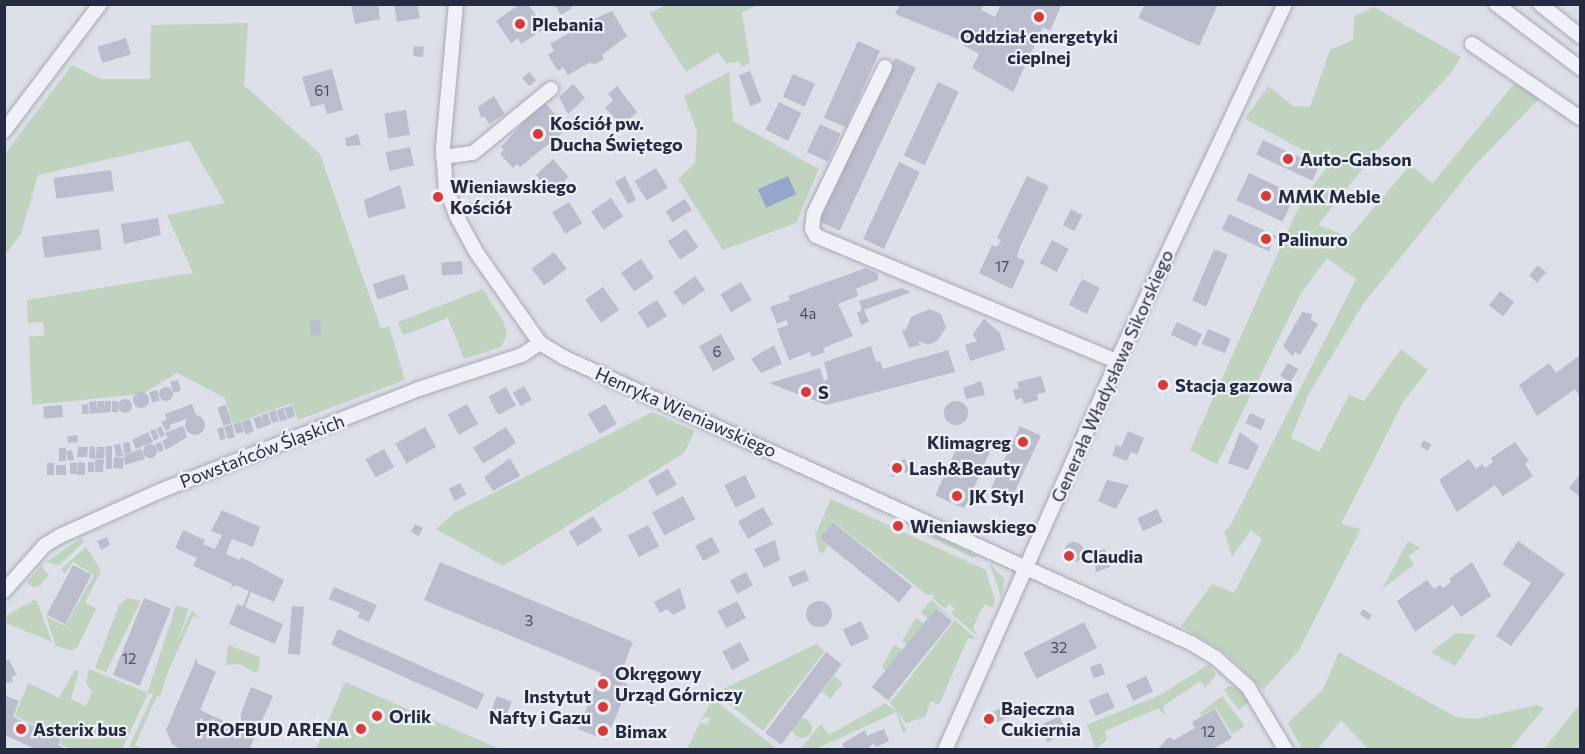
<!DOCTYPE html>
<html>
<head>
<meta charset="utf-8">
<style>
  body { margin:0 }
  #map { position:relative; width:1585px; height:754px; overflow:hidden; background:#dde0e8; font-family:Commissioner,sans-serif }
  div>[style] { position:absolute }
  .green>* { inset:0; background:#bfd3be; transform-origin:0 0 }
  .round { border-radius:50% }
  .water>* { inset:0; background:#95a6cc; transform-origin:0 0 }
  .building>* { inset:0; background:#babecc; transform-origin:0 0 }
  .roads { filter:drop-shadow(0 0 2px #a6aab6) drop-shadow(0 0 2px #a6aab6) }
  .minor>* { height:14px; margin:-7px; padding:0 7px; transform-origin:7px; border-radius:7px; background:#f0f1f6 }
  .dots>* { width:16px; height:16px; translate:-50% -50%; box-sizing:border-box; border:3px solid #edeff6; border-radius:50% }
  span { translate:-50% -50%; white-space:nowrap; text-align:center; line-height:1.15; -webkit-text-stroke:4.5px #edeff6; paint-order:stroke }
  .number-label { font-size:15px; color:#4a5063 }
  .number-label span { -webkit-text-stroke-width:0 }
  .poi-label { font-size:18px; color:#252b40; font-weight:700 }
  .left { translate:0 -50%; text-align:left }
  .right { translate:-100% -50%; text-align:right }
  .street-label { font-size:18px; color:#252b40 }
  .frame { position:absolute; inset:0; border:6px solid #252b40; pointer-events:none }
</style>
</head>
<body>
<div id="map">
  <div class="green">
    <i style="clip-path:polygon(669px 4px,759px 5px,742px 12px,750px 63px,743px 66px,738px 62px,726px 63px,718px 52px,686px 72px,649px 13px)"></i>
    <i style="clip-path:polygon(1374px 7px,1461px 57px,1450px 74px,1370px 159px,1318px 225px,1349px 237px,1410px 165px,1433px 183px,1514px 84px,1543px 95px,1475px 165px,1363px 304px,1308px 395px,1291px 438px,1319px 452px,1349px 395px,1364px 401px,1401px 349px,1428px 370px,1403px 402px,1341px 524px,1361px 529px,1299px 650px,1263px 690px,1226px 653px,1181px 626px,1212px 584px,1234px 593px,1262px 539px,1251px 530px,1232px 557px,1224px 531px,1229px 528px,1356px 279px,1327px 258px,1301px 293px,1217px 464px,1190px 450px,1301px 202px,1329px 164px,1245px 119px,1268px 86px,1293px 106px,1310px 107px,1330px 50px,1353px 40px,1354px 16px)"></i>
    <i style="clip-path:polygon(248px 23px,244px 85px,320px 154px,381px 329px,389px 326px,405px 380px,298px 420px,292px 403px,233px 424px,225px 398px,177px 373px,142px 394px,32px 405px,29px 337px,44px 335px,43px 322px,28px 323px,27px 300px,193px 273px,167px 215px,225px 203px,189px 141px,38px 175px,21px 234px,5px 255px,4px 155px,72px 65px,100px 79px,150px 79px,151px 25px)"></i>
    <i style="clip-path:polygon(729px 72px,733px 121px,819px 169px,796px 223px,723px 250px,678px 179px,695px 163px,697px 132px,684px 96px)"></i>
    <i style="clip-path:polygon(483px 289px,503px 321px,507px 334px,501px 347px,464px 359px,448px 318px,403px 335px,398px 322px)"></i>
    <i style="clip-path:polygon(652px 412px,695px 431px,684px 453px,503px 566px,436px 529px,454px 513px)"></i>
    <i style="clip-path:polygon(831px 499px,986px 570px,995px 601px,993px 608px,985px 604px,977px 618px,973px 628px,979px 638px,951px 613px,955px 609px,949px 604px,945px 609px,932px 598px,934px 595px,927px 595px,833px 521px,820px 539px,828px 546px,822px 554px,819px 551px,815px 535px)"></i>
    <i style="clip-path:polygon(905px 522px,951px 543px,978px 556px,974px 558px,917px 531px)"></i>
    <i style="clip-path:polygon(81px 538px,84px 542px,59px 565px,46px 562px)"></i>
    <i style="clip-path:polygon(1408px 541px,1420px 548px,1408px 556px,1414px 565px,1382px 589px)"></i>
    <i style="clip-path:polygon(86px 547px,101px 571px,85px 603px,96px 609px,77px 648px,71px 650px,56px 646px,46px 616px,65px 626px,94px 575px,73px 562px,65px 573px,61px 569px)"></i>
    <i style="clip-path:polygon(989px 563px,1004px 578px,1002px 600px,997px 585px)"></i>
    <i style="clip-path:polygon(41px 566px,49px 575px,40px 586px,33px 587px,26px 583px)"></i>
    <i style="clip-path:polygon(127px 598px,141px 601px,106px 672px,95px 668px,119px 605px)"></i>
    <i style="clip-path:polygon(34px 600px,37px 601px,52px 642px,6px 623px,7px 615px)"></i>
    <i style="clip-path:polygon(931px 600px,978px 640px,968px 638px,939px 705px,931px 701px,925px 717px,906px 723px,890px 703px,954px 621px,936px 607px,928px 618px,921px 613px)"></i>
    <i style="left:176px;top:605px;width:13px;height:92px;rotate:18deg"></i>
    <i style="clip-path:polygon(192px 610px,199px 618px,193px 616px,135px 745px,143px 749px,129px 747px)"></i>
    <i style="left:916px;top:618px;width:9px;height:27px;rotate:32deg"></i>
    <i style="clip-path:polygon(1456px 633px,1476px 635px,1455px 666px,1431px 652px)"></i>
    <i style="clip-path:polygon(816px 644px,825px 651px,763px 731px,715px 693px)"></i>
    <i style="clip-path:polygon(228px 645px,260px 657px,259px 670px,254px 673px,240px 664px,226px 665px)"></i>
    <i style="left:894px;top:645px;width:10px;height:26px;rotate:29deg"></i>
    <i style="clip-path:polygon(1339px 652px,1456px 717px,1475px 719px,1537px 705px,1544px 708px,1510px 749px,1368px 749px,1341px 720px,1318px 749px,1302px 749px,1288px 723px,1323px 689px)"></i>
    <i style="clip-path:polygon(1209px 664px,1216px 675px,1205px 688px,1200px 681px,1163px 706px,1165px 716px,1159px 708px,1105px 731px,1107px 740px,1096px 749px,1087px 725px,1162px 694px)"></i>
    <i style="clip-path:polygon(89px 669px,148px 693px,122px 749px,71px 749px,60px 744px,62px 738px,15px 716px,28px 683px,59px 698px,75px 670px,79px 671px,71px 699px,86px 706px,92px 692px,86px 683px)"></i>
    <i style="left:834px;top:676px;width:11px;height:20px;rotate:38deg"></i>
    <i style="clip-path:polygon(345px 682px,500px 749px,316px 749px)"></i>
    <i style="clip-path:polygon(1229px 686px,1239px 688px,1249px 702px,1239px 710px,1224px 690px)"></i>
    <i style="clip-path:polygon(1222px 696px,1245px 726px,1232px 734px,1216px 708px,1201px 716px,1200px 713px)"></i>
    <i style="clip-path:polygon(712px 698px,777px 749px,687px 749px,700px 722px,707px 725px,710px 719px,706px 717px,701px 721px)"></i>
    <i style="clip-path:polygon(885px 703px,897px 712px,907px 732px,903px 732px,896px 712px,816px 749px,800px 749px,821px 724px,829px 735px)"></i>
    <i style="clip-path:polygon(1580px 704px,1580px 743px,1575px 749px,1544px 749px)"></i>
    <i class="round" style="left:792px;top:718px;width:20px;height:20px"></i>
  </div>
  <div class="water">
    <i style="left:788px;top:176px;width:20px;height:33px;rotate:66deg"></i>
  </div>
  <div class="building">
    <i style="clip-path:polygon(351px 4px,378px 4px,380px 19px,355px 24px)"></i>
    <i style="clip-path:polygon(394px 4px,417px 4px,420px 18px,397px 22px)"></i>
    <i style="clip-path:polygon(520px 4px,528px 4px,545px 28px,521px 44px,518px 38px,511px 43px,496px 21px)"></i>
    <i style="clip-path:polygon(554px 4px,569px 4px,572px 8px,561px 15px)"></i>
    <i style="clip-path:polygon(994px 4px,1062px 4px,1050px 31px,1043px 27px,1013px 92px,972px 68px,979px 54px,963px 45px,965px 42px,895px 14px,900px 5px,984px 5px,981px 10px,995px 17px,1000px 7px)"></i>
    <i style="clip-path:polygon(1145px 4px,1187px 5px,1218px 4px,1199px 46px,1138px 18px)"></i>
    <i style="clip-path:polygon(612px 11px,627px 36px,602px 55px,604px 59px,596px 64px,589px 63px,568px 75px,563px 67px,558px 71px,548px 55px,554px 51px,550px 44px,571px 32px,572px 25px,581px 20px,583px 24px)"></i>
    <i style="left:126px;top:38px;width:17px;height:30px;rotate:73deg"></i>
    <i style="left:858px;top:41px;width:24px;height:84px;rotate:24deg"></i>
    <i style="left:414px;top:46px;width:10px;height:10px;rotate:6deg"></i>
    <i style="left:895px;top:58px;width:23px;height:180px;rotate:25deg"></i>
    <i style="clip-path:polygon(332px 69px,343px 110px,327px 114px,324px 104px,311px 107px,302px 77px)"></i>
    <i style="left:750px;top:71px;width:33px;height:12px;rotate:69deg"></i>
    <i style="left:529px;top:72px;width:11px;height:9px;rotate:49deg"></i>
    <i style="left:793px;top:74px;width:24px;height:25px;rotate:24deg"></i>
    <i style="left:938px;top:82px;width:23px;height:81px;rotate:25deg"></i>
    <i style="clip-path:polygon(573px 84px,585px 98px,568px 114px,559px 97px)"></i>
    <i style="clip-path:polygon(617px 86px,637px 112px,622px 126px,605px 108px,613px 100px,608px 94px)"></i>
    <i style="clip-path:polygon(494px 96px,505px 114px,489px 124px,484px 116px,481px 118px,478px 107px)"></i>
    <i style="clip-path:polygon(543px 101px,568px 128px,520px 167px,517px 164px,513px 168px,500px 154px,504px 150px,501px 147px)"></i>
    <i style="left:779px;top:102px;width:25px;height:31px;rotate:26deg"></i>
    <i style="left:406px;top:110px;width:25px;height:22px;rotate:81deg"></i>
    <i style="left:820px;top:124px;width:23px;height:31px;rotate:25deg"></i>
    <i style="clip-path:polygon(358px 134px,361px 145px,346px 146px,345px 138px)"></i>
    <i style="left:1263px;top:140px;width:62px;height:16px;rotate:25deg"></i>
    <i style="left:410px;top:147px;width:19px;height:25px;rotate:78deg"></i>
    <i style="clip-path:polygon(553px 159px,568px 176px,558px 193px,555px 189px,551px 192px,536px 175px)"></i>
    <i style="left:899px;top:162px;width:23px;height:85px;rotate:25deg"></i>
    <i style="left:656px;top:168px;width:23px;height:25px;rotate:59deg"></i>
    <i style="left:111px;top:170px;width:21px;height:58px;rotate:82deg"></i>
    <i style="left:1249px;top:173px;width:51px;height:30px;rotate:25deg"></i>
    <i style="clip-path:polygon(625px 176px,636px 200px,628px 204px,615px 182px)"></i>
    <i style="clip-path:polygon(1027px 176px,1049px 186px,1019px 249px,1017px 257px,1025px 261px,1012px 289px,979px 273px,992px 245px,997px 247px,1001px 240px,997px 238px)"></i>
    <i style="clip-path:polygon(400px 185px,406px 208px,368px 218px,364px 200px)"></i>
    <i style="left:611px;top:198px;width:22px;height:24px;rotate:56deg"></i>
    <i style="left:685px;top:199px;width:13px;height:23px;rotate:58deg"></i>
    <i style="left:569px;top:202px;width:25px;height:20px;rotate:58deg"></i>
    <i style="left:1071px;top:209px;width:13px;height:18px;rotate:27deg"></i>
    <i style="left:1229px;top:214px;width:52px;height:17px;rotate:25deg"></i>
    <i style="clip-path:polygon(158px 218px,161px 235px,124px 244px,121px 224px)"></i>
    <i style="left:99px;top:229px;width:21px;height:58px;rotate:82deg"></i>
    <i style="left:686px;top:229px;width:22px;height:22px;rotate:56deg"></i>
    <i style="left:1052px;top:240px;width:19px;height:26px;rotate:28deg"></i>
    <i style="left:1214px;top:249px;width:15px;height:56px;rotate:23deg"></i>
    <i style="left:554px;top:252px;width:21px;height:28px;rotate:53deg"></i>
    <i style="left:641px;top:259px;width:23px;height:24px;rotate:56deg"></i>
    <i style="left:462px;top:261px;width:13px;height:21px;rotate:86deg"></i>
    <i style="left:1538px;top:265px;width:11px;height:14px;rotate:41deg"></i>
    <i style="clip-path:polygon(866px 268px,878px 274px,878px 280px,856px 289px,858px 296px,838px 304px,853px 336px,823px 348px,825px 352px,812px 357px,810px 352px,789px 360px,777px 329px,788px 325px,786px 320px,777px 324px,770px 307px,790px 300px,788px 296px)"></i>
    <i style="left:404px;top:274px;width:16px;height:33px;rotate:72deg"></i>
    <i style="left:695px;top:276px;width:17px;height:27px;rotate:54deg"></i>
    <i style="left:1082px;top:279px;width:20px;height:29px;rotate:27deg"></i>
    <i style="left:741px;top:282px;width:21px;height:24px;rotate:59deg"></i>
    <i style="left:603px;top:287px;width:28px;height:22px;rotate:55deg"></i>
    <i style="clip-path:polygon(902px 288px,911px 292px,864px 310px,869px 322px,861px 325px,857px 313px,862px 310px,859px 301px)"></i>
    <i style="left:1500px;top:291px;width:18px;height:18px;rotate:38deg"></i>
    <i style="left:657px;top:300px;width:19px;height:23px;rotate:58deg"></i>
    <i style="clip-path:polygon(930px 309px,941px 314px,946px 328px,937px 341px,928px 345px,918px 341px,920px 345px,909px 348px,902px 331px,906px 329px,911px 317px)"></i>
    <i style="clip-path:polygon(1302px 312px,1312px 314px,1311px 320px,1318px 324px,1300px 355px,1295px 352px,1293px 356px,1283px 346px)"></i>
    <i style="clip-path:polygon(984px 319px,1000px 333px,1005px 350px,970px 361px,965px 345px,977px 341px,973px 334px)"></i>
    <i style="left:320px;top:320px;width:15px;height:10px;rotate:86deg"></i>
    <i style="left:1177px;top:322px;width:28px;height:14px;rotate:26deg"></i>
    <i style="left:1208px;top:329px;width:25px;height:16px;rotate:23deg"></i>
    <i style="left:721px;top:334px;width:29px;height:25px;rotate:61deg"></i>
    <i style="clip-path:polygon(774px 345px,782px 364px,761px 373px,751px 359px)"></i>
    <i style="clip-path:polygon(871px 346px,876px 362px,880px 361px,883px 369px,948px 350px,955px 372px,826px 405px,769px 383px,820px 368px,824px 381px,828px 379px,824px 362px)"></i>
    <i style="clip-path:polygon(1580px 355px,1580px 397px,1575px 389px,1537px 416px,1519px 385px,1549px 363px,1556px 373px)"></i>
    <i style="left:1288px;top:363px;width:12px;height:15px;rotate:31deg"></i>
    <i style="clip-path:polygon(1041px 376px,1046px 392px,1037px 394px,1038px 400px,1024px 404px,1022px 398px,1016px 400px,1013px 390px,1019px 389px,1017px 382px)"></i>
    <i style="left:1160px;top:376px;width:12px;height:14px;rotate:24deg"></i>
    <i style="left:178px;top:380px;width:11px;height:8px;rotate:75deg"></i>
    <i style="clip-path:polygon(981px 381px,985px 395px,966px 399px,963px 388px)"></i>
    <i style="left:524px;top:386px;width:16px;height:13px;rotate:60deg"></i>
    <i style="left:506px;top:387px;width:21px;height:20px;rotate:62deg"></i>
    <i class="round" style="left:159px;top:387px;width:14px;height:14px"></i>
    <i style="left:157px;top:390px;width:11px;height:8px;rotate:75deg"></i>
    <i class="round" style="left:133px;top:392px;width:16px;height:16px"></i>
    <i class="round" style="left:118px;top:399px;width:14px;height:14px"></i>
    <i style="clip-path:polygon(96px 401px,97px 410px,97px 401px,104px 401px,105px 409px,105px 401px,111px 401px,111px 412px,90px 414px,89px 402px)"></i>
    <i style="left:112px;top:401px;width:6px;height:11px"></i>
    <i class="round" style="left:944px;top:401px;width:24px;height:24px"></i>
    <i style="clip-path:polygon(88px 404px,89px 414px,82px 414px,82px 405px)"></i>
    <i style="left:192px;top:404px;width:12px;height:29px;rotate:70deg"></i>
    <i style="left:467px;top:404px;width:23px;height:22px;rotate:61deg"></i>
    <i style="left:605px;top:404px;width:23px;height:20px;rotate:59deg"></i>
    <i style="left:62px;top:405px;width:12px;height:19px;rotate:85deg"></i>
    <i style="left:226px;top:405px;width:19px;height:9px;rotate:72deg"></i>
    <i style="clip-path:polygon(292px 405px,295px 416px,288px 419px,284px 408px)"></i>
    <i style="left:283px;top:408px;width:12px;height:7px;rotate:70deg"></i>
    <i style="clip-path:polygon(275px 410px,279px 421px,272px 423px,269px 412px)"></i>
    <i style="clip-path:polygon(268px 413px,271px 424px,257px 429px,253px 418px,260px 416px,263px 424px,261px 415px)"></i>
    <i style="left:1250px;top:413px;width:17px;height:11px;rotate:24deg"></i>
    <i class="round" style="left:185px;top:415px;width:20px;height:20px"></i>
    <i style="clip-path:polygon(167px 419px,171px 428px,166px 431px,161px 422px)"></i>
    <i style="left:250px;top:419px;width:13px;height:9px;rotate:72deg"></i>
    <i style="left:241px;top:422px;width:10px;height:8px;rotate:73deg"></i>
    <i style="clip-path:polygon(232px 424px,235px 437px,228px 439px,224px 427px)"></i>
    <i style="clip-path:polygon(161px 426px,165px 435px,161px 438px,156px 429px)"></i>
    <i style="clip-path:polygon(183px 426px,187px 437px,166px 450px,162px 441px,168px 438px,165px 433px)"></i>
    <i style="left:1020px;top:426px;width:23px;height:68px;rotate:25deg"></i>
    <i style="left:223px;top:427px;width:12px;height:6px;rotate:76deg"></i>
    <i style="left:425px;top:427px;width:23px;height:34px;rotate:61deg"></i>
    <i style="left:506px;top:427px;width:19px;height:39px;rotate:58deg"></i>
    <i style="clip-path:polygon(155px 429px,159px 438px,154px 441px,150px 431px)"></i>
    <i style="clip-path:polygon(1128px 431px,1144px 438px,1137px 455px,1131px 452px,1127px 461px,1112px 455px,1116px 445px,1121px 447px)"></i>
    <i style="clip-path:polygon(148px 432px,153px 442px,136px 449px,132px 440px)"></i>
    <i style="clip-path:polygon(1240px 432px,1259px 446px,1248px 470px,1228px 463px)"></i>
    <i style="left:77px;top:435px;width:7px;height:10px;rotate:82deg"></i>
    <i style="left:961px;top:438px;width:32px;height:63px;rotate:24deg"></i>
    <i style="left:1424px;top:440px;width:9px;height:7px;rotate:32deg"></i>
    <i style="clip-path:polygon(130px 442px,131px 452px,124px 454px,123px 443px)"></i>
    <i style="left:161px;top:442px;width:9px;height:6px;rotate:72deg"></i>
    <i style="clip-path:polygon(1515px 442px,1529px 461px,1525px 464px,1533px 476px,1503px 496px,1495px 485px,1457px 512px,1439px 480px,1469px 459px,1476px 469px,1482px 464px,1485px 468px,1493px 462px,1491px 458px)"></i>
    <i style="clip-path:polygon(120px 444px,123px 456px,116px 457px,114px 445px)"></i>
    <i class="round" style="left:143px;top:444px;width:14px;height:14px"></i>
    <i style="clip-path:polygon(90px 446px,95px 447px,95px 459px,89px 458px)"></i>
    <i style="left:106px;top:446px;width:6px;height:23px"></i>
    <i style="clip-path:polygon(78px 447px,88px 447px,87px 457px,77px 457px)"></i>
    <i style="clip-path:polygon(97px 447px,105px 447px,104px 459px,95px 458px)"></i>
    <i style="left:66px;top:448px;width:13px;height:7px;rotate:90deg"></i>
    <i style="clip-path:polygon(141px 449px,145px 459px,125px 465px,124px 455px)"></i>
    <i style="left:384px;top:449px;width:21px;height:21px;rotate:61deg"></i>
    <i style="left:72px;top:450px;width:10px;height:6px;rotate:79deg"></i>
    <i style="left:114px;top:457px;width:10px;height:11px;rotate:6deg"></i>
    <i style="clip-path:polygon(510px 458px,520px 476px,493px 491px,484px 477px)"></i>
    <i style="clip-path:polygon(95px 459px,104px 460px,103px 472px,95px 472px)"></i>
    <i style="left:905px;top:459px;width:13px;height:18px;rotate:72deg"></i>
    <i style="clip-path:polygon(78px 462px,85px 463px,85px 475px,77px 475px)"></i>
    <i style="left:88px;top:462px;width:6px;height:10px"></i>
    <i style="left:47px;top:463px;width:7px;height:12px"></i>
    <i style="left:70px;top:463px;width:7px;height:11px"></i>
    <i style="left:56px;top:465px;width:10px;height:10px"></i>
    <i style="left:668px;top:469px;width:18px;height:23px;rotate:61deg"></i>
    <i style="clip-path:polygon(1580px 474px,1580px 497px,1569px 488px)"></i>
    <i style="left:745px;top:475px;width:25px;height:23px;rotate:64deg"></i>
    <i style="clip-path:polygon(1107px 480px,1129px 485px,1116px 509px,1098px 501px)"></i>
    <i style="left:460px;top:483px;width:13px;height:13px;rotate:61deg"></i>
    <i style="left:683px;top:496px;width:26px;height:35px;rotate:62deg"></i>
    <i style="left:763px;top:507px;width:20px;height:29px;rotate:60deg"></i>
    <i style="left:1157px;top:509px;width:14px;height:22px;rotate:65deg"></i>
    <i style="clip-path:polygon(222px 510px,260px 527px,253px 547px,232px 539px,226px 554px,240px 560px,241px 557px,284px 580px,274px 602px,251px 592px,245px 607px,283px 624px,275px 644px,229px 624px,237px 604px,243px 606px,249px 591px,236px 585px,231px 588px,232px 584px,193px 566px,197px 558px,175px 548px,183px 530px,205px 540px,203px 544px,215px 549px,222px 535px,211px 531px)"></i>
    <i style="left:593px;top:516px;width:17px;height:29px;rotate:57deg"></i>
    <i style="left:833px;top:522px;width:102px;height:21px;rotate:39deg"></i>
    <i style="left:415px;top:524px;width:9px;height:9px;rotate:27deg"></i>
    <i style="left:648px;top:525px;width:24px;height:23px;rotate:62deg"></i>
    <i style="clip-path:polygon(107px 537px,110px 545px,101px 550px,97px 541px)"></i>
    <i style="left:712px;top:537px;width:17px;height:19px;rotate:62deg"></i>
    <i style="clip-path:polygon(775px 540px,780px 560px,764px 568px,754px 549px)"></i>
    <i style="clip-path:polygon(1518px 541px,1565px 574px,1511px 646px,1496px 636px,1531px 583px,1502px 564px)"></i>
    <i class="round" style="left:1064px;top:542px;width:20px;height:20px"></i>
    <i style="clip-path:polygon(1105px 549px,1110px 567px,1096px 572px,1093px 552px)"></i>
    <i style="clip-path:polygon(440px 562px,633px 642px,618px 680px,629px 685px,606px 740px,578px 729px,601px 673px,424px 600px)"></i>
    <i style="clip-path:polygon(1472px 562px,1491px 596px,1461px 617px,1453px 605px,1415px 632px,1397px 601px,1427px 580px,1434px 589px,1440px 585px,1443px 588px,1451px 582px,1449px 579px)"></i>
    <i style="left:73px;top:565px;width:21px;height:56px;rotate:28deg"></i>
    <i style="left:805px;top:570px;width:11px;height:18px;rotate:68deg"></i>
    <i style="left:746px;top:572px;width:15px;height:18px;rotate:62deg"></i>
    <i style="clip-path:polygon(334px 587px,377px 605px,369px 622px,358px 617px,360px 612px,329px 599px)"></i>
    <i style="clip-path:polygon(680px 588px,686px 608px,673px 615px,667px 609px,660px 613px,654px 602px)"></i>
    <i style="left:144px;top:598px;width:29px;height:83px;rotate:22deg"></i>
    <i class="round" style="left:806px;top:601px;width:26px;height:26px"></i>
    <i style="left:737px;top:601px;width:19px;height:22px;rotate:62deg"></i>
    <i style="left:292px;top:606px;width:12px;height:48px;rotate:5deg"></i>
    <i style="left:936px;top:608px;width:21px;height:102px;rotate:39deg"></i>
    <i style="left:1363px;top:609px;width:11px;height:6px;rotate:34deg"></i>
    <i style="left:861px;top:621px;width:19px;height:20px;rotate:65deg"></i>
    <i style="left:1084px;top:622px;width:29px;height:68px;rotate:63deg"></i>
    <i style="left:338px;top:629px;width:160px;height:17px;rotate:24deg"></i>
    <i style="left:740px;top:642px;width:21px;height:20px;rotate:62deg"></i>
    <i style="left:826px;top:652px;width:20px;height:101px;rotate:37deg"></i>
    <i style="clip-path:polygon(197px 657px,197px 663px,216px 672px,200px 710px,236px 727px,251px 687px,273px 696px,249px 750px,183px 750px,172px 744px,166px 730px)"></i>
    <i style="clip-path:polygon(9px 660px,17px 675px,12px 676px,13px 682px,4px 683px,4px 661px)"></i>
    <i style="left:1101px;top:663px;width:12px;height:12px;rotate:70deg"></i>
    <i style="left:1146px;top:676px;width:17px;height:22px;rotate:65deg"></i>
    <i style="left:1108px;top:692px;width:17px;height:21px;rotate:66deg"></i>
    <i style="clip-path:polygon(4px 695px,19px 701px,13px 717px,61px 738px,58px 745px,67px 750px,37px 750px,5px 735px)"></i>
    <i style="left:497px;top:696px;width:16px;height:20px;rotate:22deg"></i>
    <i style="clip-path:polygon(1004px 707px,1008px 717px,984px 728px,989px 713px)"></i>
    <i style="clip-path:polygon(1215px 709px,1232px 738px,1211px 750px,1157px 750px,1169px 737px,1174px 740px,1195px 728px,1192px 722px)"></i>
    <i style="left:1059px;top:716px;width:18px;height:22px;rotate:63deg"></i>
    <i style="clip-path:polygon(884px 729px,889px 741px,876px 747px,874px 743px,866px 750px,845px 750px,842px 744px,865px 730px,867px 736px)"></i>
  </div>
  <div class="roads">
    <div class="minor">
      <i style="left:456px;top:4px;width:145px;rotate:95.2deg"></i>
      <i style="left:443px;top:148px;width:39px;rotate:86deg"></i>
      <i style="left:446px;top:187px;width:30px;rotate:70deg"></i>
      <i style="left:456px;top:215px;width:42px;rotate:61.6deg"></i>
      <i style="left:476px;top:252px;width:111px;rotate:54.9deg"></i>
      <i style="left:540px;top:343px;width:29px;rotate:31deg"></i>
      <i style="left:565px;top:358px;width:688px;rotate:24.48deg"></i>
      <i style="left:1191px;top:643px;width:29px;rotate:31deg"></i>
      <i style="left:1216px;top:658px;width:43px;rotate:42.2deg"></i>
      <i style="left:1248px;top:687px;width:74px;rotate:58.9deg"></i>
      <i style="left:1496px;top:4px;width:106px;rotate:37.3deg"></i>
      <i style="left:1540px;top:4px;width:51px;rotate:38.7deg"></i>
      <i style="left:1472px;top:44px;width:131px;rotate:34.4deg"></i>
      <i style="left:885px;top:67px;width:162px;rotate:115.9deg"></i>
      <i style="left:814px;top:213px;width:16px;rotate:97deg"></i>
      <i style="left:812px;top:229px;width:8px;rotate:60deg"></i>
      <i style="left:816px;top:236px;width:326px;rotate:22.6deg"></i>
      <i style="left:4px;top:131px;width:159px;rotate:-52.9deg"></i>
      <i style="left:443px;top:157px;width:30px;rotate:-8deg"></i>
      <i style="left:473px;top:153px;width:101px;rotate:-39.4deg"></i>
      <i style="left:4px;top:591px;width:62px;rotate:-48.3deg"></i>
      <i style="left:45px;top:545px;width:17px;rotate:-31deg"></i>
      <i style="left:60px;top:536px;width:110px;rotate:-24.2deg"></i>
      <i style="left:160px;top:491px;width:278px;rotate:-21.5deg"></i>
      <i style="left:419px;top:389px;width:108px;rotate:-18.3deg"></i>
      <i style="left:522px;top:355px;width:22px;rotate:-34deg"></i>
      <i style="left:945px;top:750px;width:425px;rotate:-66.1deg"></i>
      <i style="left:1117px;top:361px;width:395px;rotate:-64.8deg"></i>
    </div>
  </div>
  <div class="dots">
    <i style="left:1039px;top:17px;background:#d93a37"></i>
    <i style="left:520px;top:24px;background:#d93a37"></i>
    <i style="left:538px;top:134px;background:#d93a37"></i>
    <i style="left:1288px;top:159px;background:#d93a37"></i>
    <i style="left:1266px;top:196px;background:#d93a37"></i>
    <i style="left:438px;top:197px;background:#d93a37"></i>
    <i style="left:1266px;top:239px;background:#d93a37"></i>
    <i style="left:1163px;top:385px;background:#d93a37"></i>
    <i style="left:806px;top:392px;background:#d93a37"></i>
    <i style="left:1023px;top:442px;background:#d93a37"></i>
    <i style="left:897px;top:468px;background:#d93a37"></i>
    <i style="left:957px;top:496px;background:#d93a37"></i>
    <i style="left:898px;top:526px;background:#d93a37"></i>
    <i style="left:1069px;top:556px;background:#d93a37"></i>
    <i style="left:603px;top:684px;background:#d93a37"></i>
    <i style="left:603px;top:707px;background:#d93a37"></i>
    <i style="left:377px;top:716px;background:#d93a37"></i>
    <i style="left:989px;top:719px;background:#d93a37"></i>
    <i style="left:21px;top:729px;background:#d93a37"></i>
    <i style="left:361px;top:729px;background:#d93a37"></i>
    <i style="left:603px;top:731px;background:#d93a37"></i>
  </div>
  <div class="number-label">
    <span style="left:322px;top:91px">61</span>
    <span style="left:1002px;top:267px">17</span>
    <span style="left:808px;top:314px">4a</span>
    <span style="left:717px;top:352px">6</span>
    <span style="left:529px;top:621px">3</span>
    <span style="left:1059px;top:648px">32</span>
    <span style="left:129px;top:659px">12</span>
    <span style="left:1208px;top:732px">12</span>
  </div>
  <div class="poi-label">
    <span class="left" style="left:532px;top:24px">Plebania</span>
    <span style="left:1039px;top:47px">Oddział energetyki<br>cieplnej</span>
    <span class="left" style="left:550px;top:134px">Kościół pw.<br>Ducha Świętego</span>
    <span class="left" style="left:1300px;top:159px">Auto-Gabson</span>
    <span class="left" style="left:450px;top:197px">Wieniawskiego<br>Kościół</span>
    <span class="left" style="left:1278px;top:196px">MMK Meble</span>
    <span class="left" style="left:1278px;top:239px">Palinuro</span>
    <span class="left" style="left:1175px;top:385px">Stacja gazowa</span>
    <span class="left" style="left:818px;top:392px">S</span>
    <span class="right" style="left:1011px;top:442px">Klimagreg</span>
    <span class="left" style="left:909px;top:468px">Lash&amp;Beauty</span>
    <span class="left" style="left:969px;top:496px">JK Styl</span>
    <span class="left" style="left:910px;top:526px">Wieniawskiego</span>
    <span class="left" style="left:1081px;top:556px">Claudia</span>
    <span class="left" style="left:615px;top:684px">Okręgowy<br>Urząd Górniczy</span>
    <span class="right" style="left:591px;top:707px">Instytut<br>Nafty i Gazu</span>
    <span class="left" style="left:1001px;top:719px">Bajeczna<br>Cukiernia</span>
    <span class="left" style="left:389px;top:716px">Orlik</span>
    <span class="left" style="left:33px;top:729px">Asterix bus</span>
    <span class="right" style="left:349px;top:729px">PROFBUD ARENA</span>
    <span class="left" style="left:615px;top:731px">Bimax</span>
  </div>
  <div class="street-label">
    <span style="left:1112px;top:376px;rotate:-66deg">Generała Władysława Sikorskiego</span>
    <span style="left:686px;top:412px;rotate:24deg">Henryka Wieniawskiego</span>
    <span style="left:262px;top:451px;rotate:-21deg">Powstańców Śląskich</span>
  </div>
  <div class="frame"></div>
</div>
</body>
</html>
